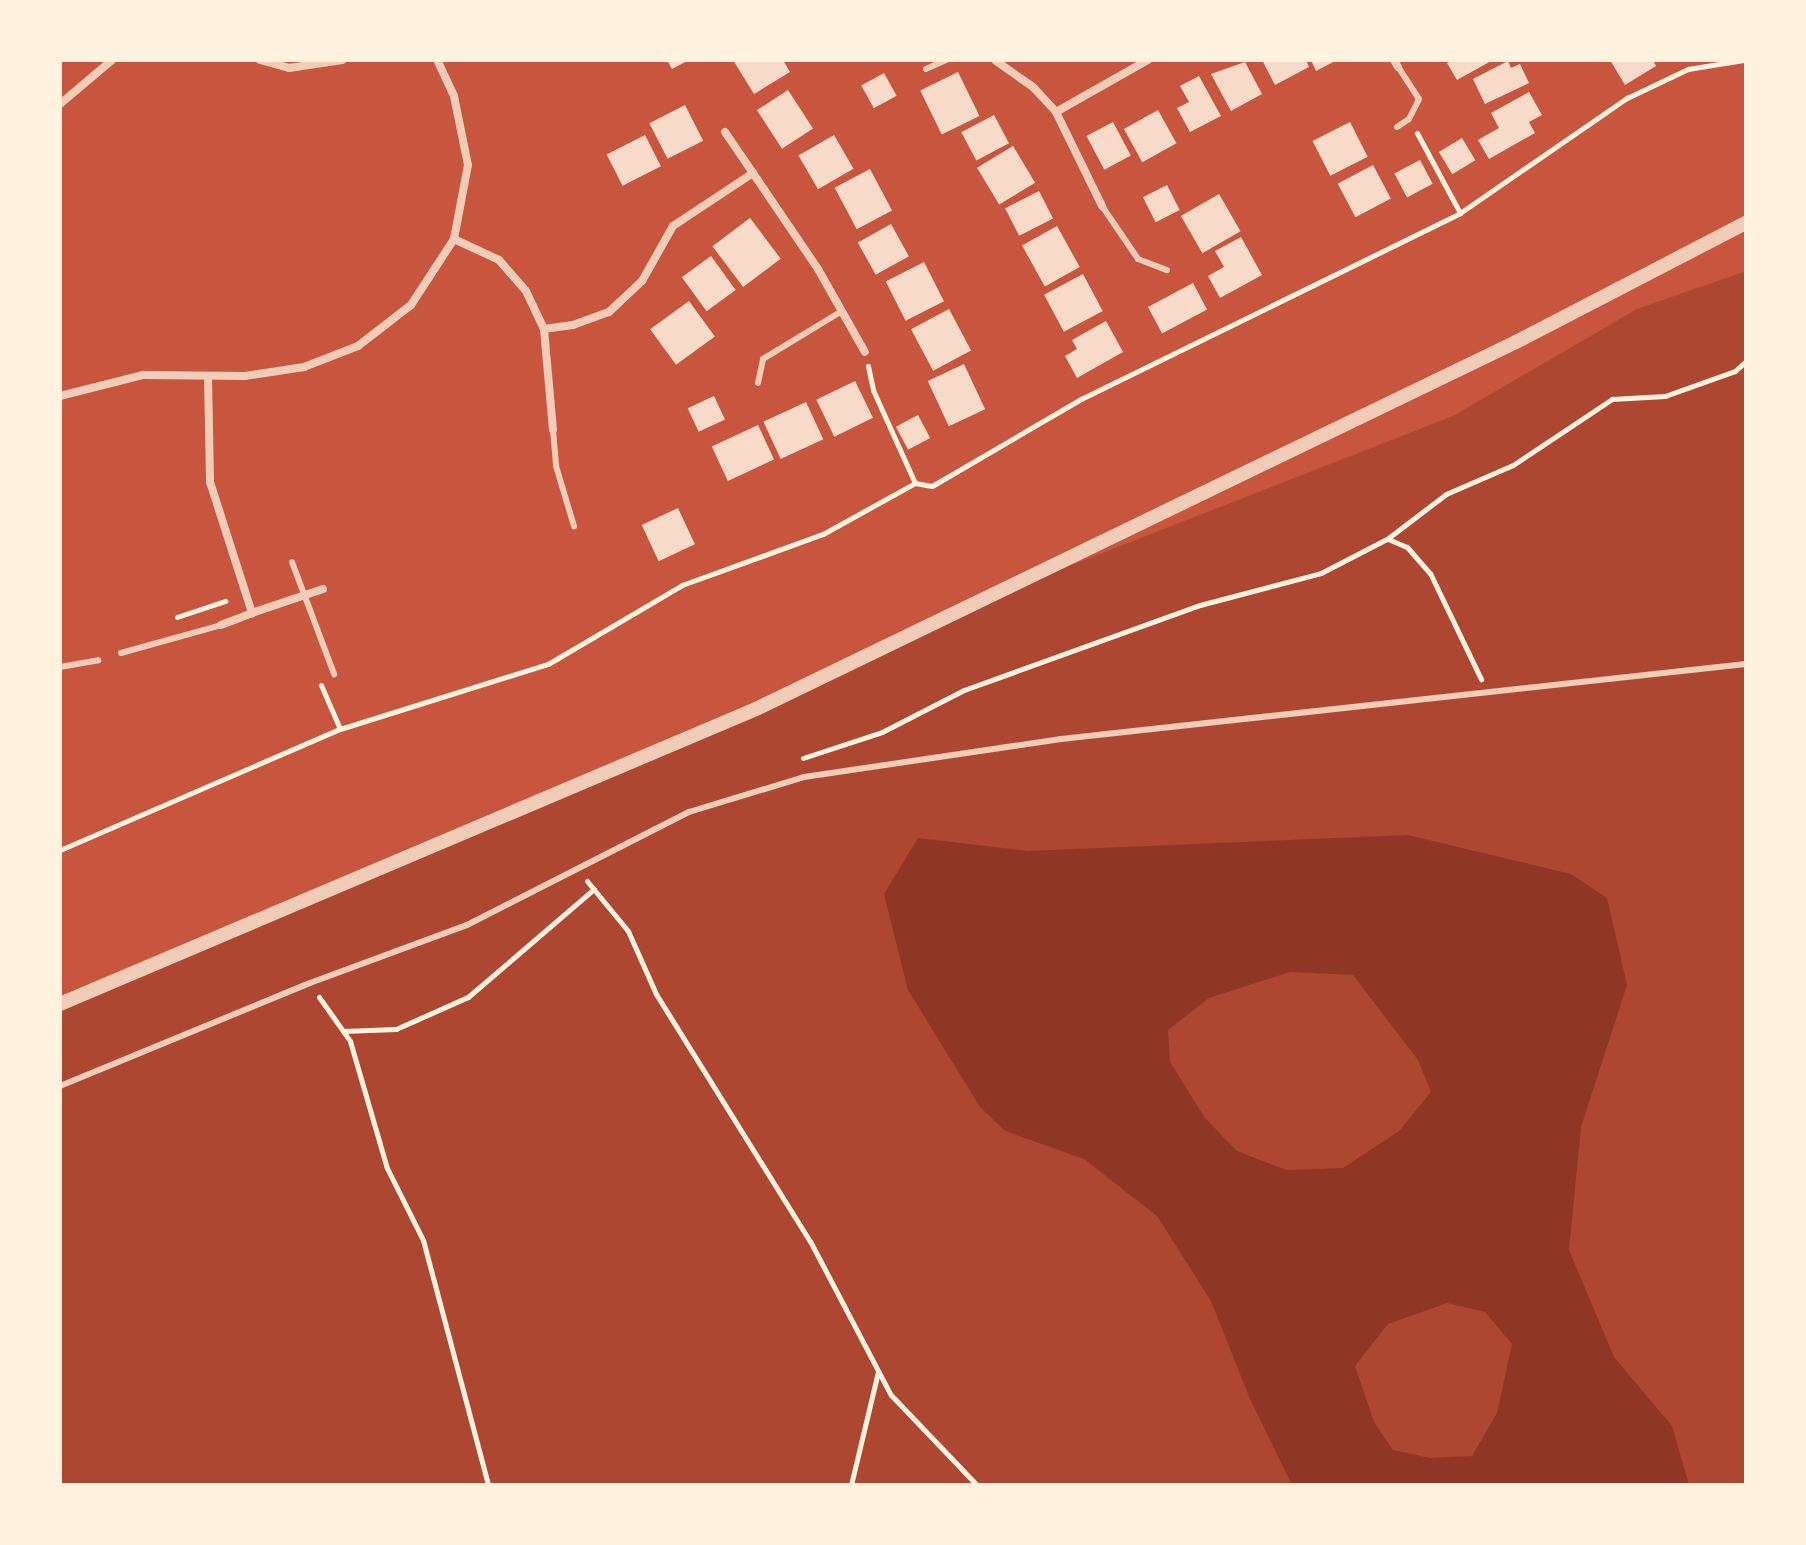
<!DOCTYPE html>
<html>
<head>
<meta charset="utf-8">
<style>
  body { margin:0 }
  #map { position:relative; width:1806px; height:1545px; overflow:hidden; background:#c8553d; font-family:"Exo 2",sans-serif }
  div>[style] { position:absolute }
  .green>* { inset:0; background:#ae4732 }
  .water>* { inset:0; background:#8f3625 }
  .building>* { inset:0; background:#f7dbc8; transform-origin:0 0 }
  .path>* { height:5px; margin:-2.5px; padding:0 2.5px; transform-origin:2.5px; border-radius:2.5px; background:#fff3e0 }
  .service>* { height:6px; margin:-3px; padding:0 3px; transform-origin:3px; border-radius:3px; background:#f1ccb7 }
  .minor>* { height:8px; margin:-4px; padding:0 4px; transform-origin:4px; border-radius:4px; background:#f1ccb7 }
  .tertiary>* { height:14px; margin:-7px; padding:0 7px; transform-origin:7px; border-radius:7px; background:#f1ccb7 }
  span { translate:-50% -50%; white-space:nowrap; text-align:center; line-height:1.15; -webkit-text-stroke:6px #fff3e0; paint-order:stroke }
  .frame { position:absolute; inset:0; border:62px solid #fff3e0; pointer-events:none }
</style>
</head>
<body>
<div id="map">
  <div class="green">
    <i style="clip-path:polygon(1746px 271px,1746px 1485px,60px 1485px,60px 1004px,425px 851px,1010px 589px,1453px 416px,1637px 309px)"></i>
  </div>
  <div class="water">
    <i style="clip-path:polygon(evenodd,1408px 835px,1571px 874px,1607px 898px,1627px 985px,1581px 1127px,1569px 1250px,1614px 1357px,1672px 1426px,1689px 1485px,1292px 1485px,1250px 1399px,1211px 1301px,1157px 1216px,1084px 1159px,1005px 1131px,980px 1107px,908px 990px,884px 894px,918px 838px,1028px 851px,1408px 835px,1290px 972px,1353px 975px,1418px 1060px,1431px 1092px,1399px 1131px,1343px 1168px,1286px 1170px,1237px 1151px,1205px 1118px,1170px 1062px,1168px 1030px,1209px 998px,1290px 972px,1408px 835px,1447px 1303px,1485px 1312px,1512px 1344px,1497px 1413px,1472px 1456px,1430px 1458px,1393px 1450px,1374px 1422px,1355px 1366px,1388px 1324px,1447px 1303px)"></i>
  </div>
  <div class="building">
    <i style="clip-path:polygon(667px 60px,689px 60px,672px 69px)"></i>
    <i style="clip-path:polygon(733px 60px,783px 60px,790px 72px,754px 94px)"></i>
    <i style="clip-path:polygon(1262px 60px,1306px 60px,1309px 67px,1275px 85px)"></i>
    <i style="clip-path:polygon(1311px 60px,1337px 60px,1316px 71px)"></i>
    <i style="clip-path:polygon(1454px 60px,1493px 60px,1457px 80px,1447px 63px)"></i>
    <i style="clip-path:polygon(1610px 60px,1653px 60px,1656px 66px,1625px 85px)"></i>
    <i style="clip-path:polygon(1508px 61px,1511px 68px,1520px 64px,1529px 83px,1485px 104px,1473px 79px)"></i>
    <i style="clip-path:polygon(1245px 62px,1262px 94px,1231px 111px,1211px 74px)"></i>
    <i style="left:958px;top:72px;width:49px;height:42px;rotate:64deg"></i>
    <i style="left:884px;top:73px;width:26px;height:26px;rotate:61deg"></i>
    <i style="clip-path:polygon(1199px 76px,1221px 116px,1190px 132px,1177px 108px,1189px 102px,1180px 86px)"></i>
    <i style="left:788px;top:90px;width:46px;height:37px;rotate:57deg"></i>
    <i style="clip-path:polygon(1529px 92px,1542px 115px,1529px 122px,1535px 133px,1489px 159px,1478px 140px,1499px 128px,1491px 113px)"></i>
    <i style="left:685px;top:105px;width:40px;height:40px;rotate:63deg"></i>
    <i style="left:1158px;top:110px;width:38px;height:39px;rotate:61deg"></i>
    <i style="left:994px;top:115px;width:32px;height:37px;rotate:62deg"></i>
    <i style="left:1113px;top:122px;width:38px;height:30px;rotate:62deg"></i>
    <i style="left:1350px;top:122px;width:39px;height:42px;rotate:63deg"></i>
    <i style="left:645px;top:135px;width:35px;height:43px;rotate:63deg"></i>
    <i style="left:834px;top:135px;width:39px;height:41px;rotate:60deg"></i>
    <i style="left:1462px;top:138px;width:26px;height:27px;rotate:59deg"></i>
    <i style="left:1013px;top:146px;width:43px;height:42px;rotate:59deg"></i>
    <i style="left:1420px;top:160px;width:27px;height:29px;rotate:62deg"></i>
    <i style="left:1373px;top:165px;width:38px;height:40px;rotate:62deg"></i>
    <i style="left:870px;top:169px;width:47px;height:40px;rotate:62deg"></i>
    <i style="left:1167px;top:185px;width:28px;height:27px;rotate:63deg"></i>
    <i style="left:1039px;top:191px;width:31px;height:38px;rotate:63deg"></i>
    <i style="left:1219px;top:194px;width:43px;height:44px;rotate:60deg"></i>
    <i style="left:750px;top:218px;width:51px;height:47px;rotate:53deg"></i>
    <i style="left:891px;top:224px;width:37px;height:38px;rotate:61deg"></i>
    <i style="left:1057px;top:226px;width:47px;height:40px;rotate:61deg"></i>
    <i style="clip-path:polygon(1241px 237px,1262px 275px,1220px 298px,1208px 276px,1224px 267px,1215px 251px)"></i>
    <i style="left:711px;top:256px;width:42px;height:36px;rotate:54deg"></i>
    <i style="left:924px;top:262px;width:44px;height:43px;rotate:63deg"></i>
    <i style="left:1083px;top:274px;width:42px;height:44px;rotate:62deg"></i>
    <i style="left:1193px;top:283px;width:30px;height:51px;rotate:62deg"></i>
    <i style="left:689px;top:301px;width:44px;height:48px;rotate:54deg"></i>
    <i style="left:949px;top:309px;width:47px;height:43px;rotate:62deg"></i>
    <i style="clip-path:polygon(1106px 321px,1123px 352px,1077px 378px,1065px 356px,1077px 349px,1072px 340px)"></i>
    <i style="left:964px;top:364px;width:50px;height:40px;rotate:65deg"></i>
    <i style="left:855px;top:381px;width:41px;height:43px;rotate:64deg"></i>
    <i style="left:714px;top:396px;width:26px;height:29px;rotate:65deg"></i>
    <i style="left:806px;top:402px;width:41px;height:47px;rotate:65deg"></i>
    <i style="left:918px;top:415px;width:26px;height:25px;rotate:62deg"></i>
    <i style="left:758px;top:425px;width:38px;height:51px;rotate:65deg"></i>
    <i style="left:678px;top:508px;width:40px;height:40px;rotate:65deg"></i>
  </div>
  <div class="path">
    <i style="left:1417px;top:133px;width:91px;rotate:61.7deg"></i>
    <i style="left:868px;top:366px;width:25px;rotate:78deg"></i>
    <i style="left:873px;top:390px;width:102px;rotate:65.7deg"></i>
    <i style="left:1388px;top:539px;width:21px;rotate:23deg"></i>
    <i style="left:1407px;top:547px;width:35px;rotate:49deg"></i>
    <i style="left:1430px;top:573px;width:118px;rotate:64.3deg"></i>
    <i style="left:177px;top:617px;width:51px;rotate:-18.4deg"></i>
    <i style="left:321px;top:685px;width:48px;rotate:66.6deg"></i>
    <i style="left:803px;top:758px;width:83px;rotate:-18.2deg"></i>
    <i style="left:882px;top:732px;width:92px;rotate:-27.1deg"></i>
    <i style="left:964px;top:690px;width:251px;rotate:-19.8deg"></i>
    <i style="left:1200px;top:605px;width:125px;rotate:-14.8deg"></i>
    <i style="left:1321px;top:573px;width:74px;rotate:-27.3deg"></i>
    <i style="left:1387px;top:539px;width:74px;rotate:-37.3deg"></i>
    <i style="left:1446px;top:494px;width:73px;rotate:-23.4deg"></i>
    <i style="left:1513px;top:465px;width:119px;rotate:-33.7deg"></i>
    <i style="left:1612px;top:399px;width:53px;rotate:-3.2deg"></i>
    <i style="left:1665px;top:396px;width:74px;rotate:-19.7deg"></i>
    <i style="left:1735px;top:371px;width:15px;rotate:-42deg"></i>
    <i style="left:60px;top:850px;width:305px;rotate:-23.4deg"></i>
    <i style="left:340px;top:729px;width:218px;rotate:-17.4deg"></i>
    <i style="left:548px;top:664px;width:156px;rotate:-30.5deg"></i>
    <i style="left:682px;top:585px;width:150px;rotate:-19.9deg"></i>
    <i style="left:823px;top:534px;width:105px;rotate:-29deg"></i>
    <i style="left:915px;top:483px;width:17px;rotate:10deg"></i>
    <i style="left:932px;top:486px;width:173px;rotate:-30.3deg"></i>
    <i style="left:1081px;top:399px;width:422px;rotate:-26.1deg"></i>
    <i style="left:1460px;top:213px;width:203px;rotate:-34.6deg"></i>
    <i style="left:1627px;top:98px;width:68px;rotate:-25.4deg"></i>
    <i style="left:1688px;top:69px;width:56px;rotate:-9.3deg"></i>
    <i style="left:587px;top:881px;width:65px;rotate:50.6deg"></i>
    <i style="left:628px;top:931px;width:69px;rotate:66deg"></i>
    <i style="left:656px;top:994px;width:291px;rotate:58.1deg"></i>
    <i style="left:810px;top:1241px;width:174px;rotate:62.3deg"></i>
    <i style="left:891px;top:1395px;width:124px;rotate:46.3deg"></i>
    <i style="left:319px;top:997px;width:54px;rotate:54.8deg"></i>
    <i style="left:350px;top:1041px;width:132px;rotate:73.8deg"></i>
    <i style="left:387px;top:1168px;width:80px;rotate:63.4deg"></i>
    <i style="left:423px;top:1240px;width:253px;rotate:75.1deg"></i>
    <i style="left:343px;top:1031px;width:53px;rotate:-2.2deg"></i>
    <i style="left:396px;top:1029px;width:79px;rotate:-24deg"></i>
    <i style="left:468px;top:997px;width:166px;rotate:-40.6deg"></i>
    <i style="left:851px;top:1485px;width:116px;rotate:-76.6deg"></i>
  </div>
  <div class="service">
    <i style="left:926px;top:69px;width:22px;rotate:-24deg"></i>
    <i style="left:1397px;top:127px;width:14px;rotate:-34deg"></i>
    <i style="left:1409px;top:119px;width:22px;rotate:-63deg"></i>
    <i style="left:1419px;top:99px;width:38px;rotate:-123deg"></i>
    <i style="left:1102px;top:206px;width:64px;rotate:55.8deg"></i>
    <i style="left:1138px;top:259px;width:31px;rotate:21deg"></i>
    <i style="left:758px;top:383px;width:25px;rotate:-78deg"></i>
    <i style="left:763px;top:359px;width:92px;rotate:-31.3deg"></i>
    <i style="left:553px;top:430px;width:36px;rotate:85deg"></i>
    <i style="left:556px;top:466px;width:63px;rotate:73.3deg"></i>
    <i style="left:292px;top:562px;width:120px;rotate:69.4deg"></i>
    <i style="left:121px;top:653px;width:104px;rotate:-15.6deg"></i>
    <i style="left:60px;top:667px;width:39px;rotate:-10deg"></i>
    <i style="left:60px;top:1086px;width:270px;rotate:-22.4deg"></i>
    <i style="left:310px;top:983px;width:167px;rotate:-20.3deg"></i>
    <i style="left:467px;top:925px;width:249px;rotate:-27deg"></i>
    <i style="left:689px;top:812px;width:120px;rotate:-16.9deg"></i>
    <i style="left:804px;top:777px;width:260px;rotate:-8.4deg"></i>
    <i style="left:1061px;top:739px;width:689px;rotate:-6.25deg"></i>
  </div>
  <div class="minor">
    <i style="left:260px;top:60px;width:30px;rotate:15deg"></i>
    <i style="left:289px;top:68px;width:54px;rotate:-8.6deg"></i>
    <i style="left:1394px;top:60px;width:8px;rotate:60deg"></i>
    <i style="left:996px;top:61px;width:45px;rotate:35.1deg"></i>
    <i style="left:1033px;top:87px;width:34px;rotate:47deg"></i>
    <i style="left:1056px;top:112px;width:105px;rotate:63.9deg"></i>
    <i style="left:60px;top:104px;width:68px;rotate:-40.2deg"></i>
    <i style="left:1056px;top:112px;width:106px;rotate:-29.5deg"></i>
    <i style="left:725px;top:132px;width:50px;rotate:55.7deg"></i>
    <i style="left:454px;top:239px;width:50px;rotate:25deg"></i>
    <i style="left:499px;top:260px;width:41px;rotate:48.9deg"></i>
    <i style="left:526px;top:291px;width:42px;rotate:64.7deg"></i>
    <i style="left:544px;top:329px;width:29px;rotate:-8deg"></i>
    <i style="left:573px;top:325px;width:38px;rotate:-20deg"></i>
    <i style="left:609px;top:312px;width:45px;rotate:-43.2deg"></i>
    <i style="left:642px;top:281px;width:63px;rotate:-60.6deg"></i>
    <i style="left:673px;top:226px;width:96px;rotate:-33.5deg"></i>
    <i style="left:753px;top:173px;width:116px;rotate:55.9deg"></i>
    <i style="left:818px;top:269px;width:95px;rotate:60.5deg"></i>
    <i style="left:544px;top:329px;width:101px;rotate:84.9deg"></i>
    <i style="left:208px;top:376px;width:106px;rotate:88.9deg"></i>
    <i style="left:210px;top:482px;width:138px;rotate:72.2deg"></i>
    <i style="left:252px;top:613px;width:75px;rotate:-18.7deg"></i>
    <i style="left:60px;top:396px;width:86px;rotate:-14.2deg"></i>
    <i style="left:143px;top:375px;width:102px;rotate:0.6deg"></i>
    <i style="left:245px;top:376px;width:60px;rotate:-8.7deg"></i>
    <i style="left:304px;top:367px;width:58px;rotate:-21.3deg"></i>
    <i style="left:358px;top:346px;width:67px;rotate:-37.7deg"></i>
    <i style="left:411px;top:305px;width:79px;rotate:-56.9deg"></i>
    <i style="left:454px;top:239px;width:75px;rotate:-79.3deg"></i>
    <i style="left:468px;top:165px;width:70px;rotate:-101.5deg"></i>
    <i style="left:454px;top:96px;width:40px;rotate:-115deg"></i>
    <i style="left:221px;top:625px;width:33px;rotate:-21deg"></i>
  </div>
  <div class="tertiary">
    <i style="left:60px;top:1004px;width:756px;rotate:-22.97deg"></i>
    <i style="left:756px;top:709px;width:844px;rotate:-25.78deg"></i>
    <i style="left:1516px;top:342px;width:259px;rotate:-27.4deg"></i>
  </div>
  <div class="frame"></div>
</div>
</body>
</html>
